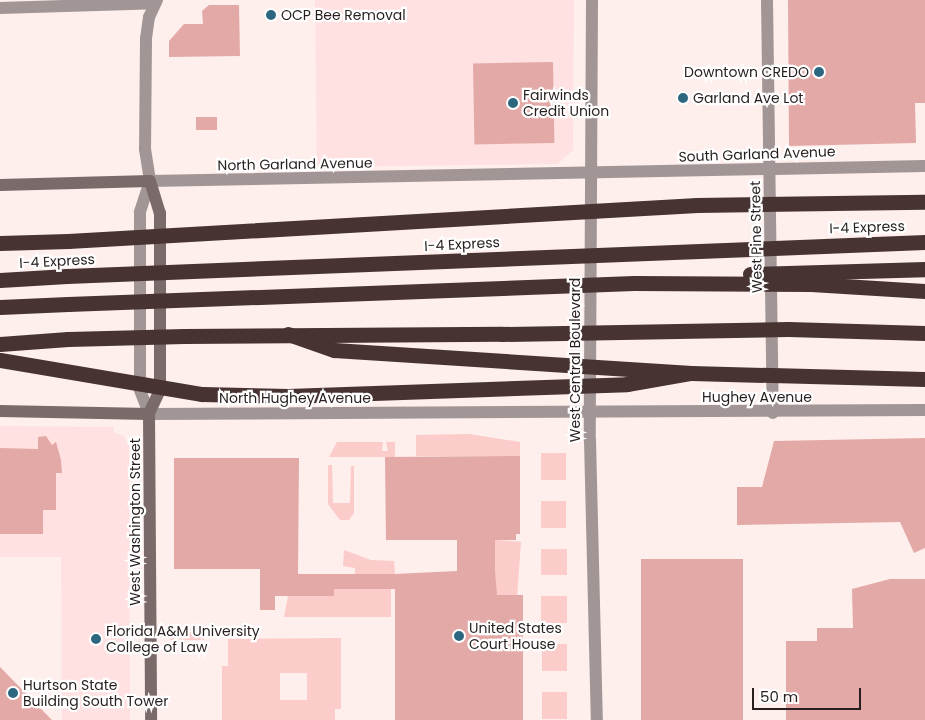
<!DOCTYPE html>
<html>
<head>
<meta charset="utf-8">
<style>
  body { margin:0 }
  #map { position:relative; width:925px; height:720px; overflow:hidden; background:#feeeec; font-family:Poppins,sans-serif }
  div>[style] { position:absolute }
  .built>* { inset:0; background:#fee1e0 }
  .green>* { inset:0; background:#fbccc9; transform-origin:0 0 }
  .building>* { inset:0; background:#e3a9a6; transform-origin:0 0 }
  .minor>* { height:12px; margin:-6px; padding:0 6px; transform-origin:6px; border-radius:6px; background:#a19695 }
  .tertiary>* { height:12px; margin:-6px; padding:0 6px; transform-origin:6px; border-radius:6px; background:#a19695 }
  .secondary>* { height:12px; margin:-6px; padding:0 6px; transform-origin:6px; border-radius:6px; background:#7a6a69 }
  .motorway>* { height:15px; margin:-7.5px; padding:0 7.5px; transform-origin:7.5px; border-radius:7.5px; background:#473332 }
  .motorway-bridge>* { height:15px; margin:-7.5px; padding:0 7.5px; transform-origin:7.5px; border-radius:7.5px; background:#473332 }
  .dots>* { width:14px; height:14px; translate:-50% -50%; box-sizing:border-box; border:2px solid #fff; border-radius:50% }
  span { translate:-50% -50%; white-space:nowrap; text-align:center; line-height:1.15; -webkit-text-stroke:4.5px #fff; paint-order:stroke }
  .poi-label { font-size:14px; color:#271e1d }
  .left { translate:0 -50%; text-align:left }
  .right { translate:-100% -50%; text-align:right }
  .street-label { font-size:14px; color:#271e1d }
  .scale { position:absolute; left:752px; top:688px; width:109px; height:22px; box-sizing:border-box; border:2px solid #271e1d; border-top:0; padding-left:6px; font-size:15px; line-height:18px; white-space:nowrap; color:#271e1d; -webkit-text-stroke:4px #fff; paint-order:stroke }
</style>
</head>
<body>
<div id="map">
  <div class="built">
    <i style="clip-path:polygon(315px 0,574px 0,573px 150px,557px 164px,317px 167px)"></i>
    <i style="clip-path:polygon(0 426px,114px 427px,113px 432px,124px 436px,129px 447px,130px 720px,62px 720px,61px 557px,0 557px)"></i>
  </div>
  <div class="green">
    <i style="clip-path:polygon(469px 434px,520px 442px,520px 456px,416px 456px,416px 435px)"></i>
    <i style="clip-path:polygon(337px 442px,383px 442px,382px 451px,388px 451px,386px 442px,395px 442px,395px 457px,329px 457px)"></i>
    <i style="left:541px;top:453px;width:25px;height:27px"></i>
    <i style="clip-path:polygon(328px 465px,332px 465px,333px 503px,350px 503px,351px 466px,354px 466px,354px 513px,349px 520px,340px 520px,328px 504px)"></i>
    <i style="left:541px;top:501px;width:25px;height:27px"></i>
    <i style="left:495px;top:540px;width:26px;height:55px;rotate:4deg"></i>
    <i style="left:541px;top:549px;width:26px;height:26px"></i>
    <i style="clip-path:polygon(344px 550px,371px 560px,394px 561px,395px 574px,355px 574px,355px 568px,343px 566px)"></i>
    <i style="clip-path:polygon(334px 589px,391px 589px,391px 617px,284px 617px,288px 596px,334px 596px)"></i>
    <i style="left:567px;top:596px;width:27px;height:26px;rotate:90deg"></i>
    <i style="left:170px;top:632px;width:34px;height:8px"></i>
    <i style="clip-path:polygon(evenodd,341px 638px,341px 709px,335px 709px,335px 720px,222px 720px,222px 666px,228px 666px,228px 639px,341px 638px,280px 673px,307px 673px,307px 700px,280px 700px,280px 673px)"></i>
    <i style="left:567px;top:644px;width:27px;height:25px;rotate:90deg"></i>
    <i style="left:542px;top:692px;width:25px;height:27px"></i>
  </div>
  <div class="building">
    <i style="clip-path:polygon(788px 0,925px 0,925px 103px,915px 103px,916px 143px,789px 146px)"></i>
    <i style="clip-path:polygon(209px 5px,239px 5px,240px 56px,169px 57px,169px 41px,184px 24px,203px 24px,202px 11px)"></i>
    <i style="left:553px;top:62px;width:81px;height:80px;rotate:89deg"></i>
    <i style="left:196px;top:117px;width:21px;height:13px"></i>
    <i style="clip-path:polygon(46px 436px,52px 445px,56px 442px,61px 460px,62px 473px,56px 473px,56px 510px,43px 510px,43px 534px,0 534px,0 448px,38px 449px,38px 437px)"></i>
    <i style="clip-path:polygon(925px 438px,925px 548px,914px 553px,900px 522px,737px 525px,737px 487px,762px 487px,774px 441px)"></i>
    <i style="clip-path:polygon(520px 456px,520px 534px,516px 534px,516px 540px,495px 540px,495px 571px,497px 595px,523px 595px,523px 720px,395px 720px,395px 589px,334px 589px,334px 596px,275px 596px,275px 610px,260px 610px,260px 569px,174px 569px,174px 458px,299px 458px,298px 574px,395px 574px,457px 571px,457px 540px,386px 540px,385px 457px)"></i>
    <i style="left:743px;top:559px;width:161px;height:102px;rotate:90deg"></i>
    <i style="clip-path:polygon(890px 579px,925px 579px,925px 720px,786px 720px,786px 641px,817px 641px,817px 628px,853px 628px,852px 589px)"></i>
    <i style="clip-path:polygon(0 667px,52px 720px,0 720px)"></i>
  </div>
  <div class="minor">
    <i style="left:767px;top:0;width:413px;rotate:89.2deg"></i>
    <i style="left:0;top:8px;width:155px;rotate:-1.8deg"></i>
  </div>
  <div class="tertiary">
    <i style="left:157px;top:0;width:19px;rotate:115deg"></i>
    <i style="left:149px;top:17px;width:22px;rotate:98deg"></i>
    <i style="left:146px;top:39px;width:110px;rotate:90.5deg"></i>
    <i style="left:145px;top:149px;width:32px;rotate:81deg"></i>
    <i style="left:150px;top:181px;width:33px;rotate:108deg"></i>
    <i style="left:140px;top:212px;width:178px;rotate:90deg"></i>
    <i style="left:140px;top:390px;width:26px;rotate:69deg"></i>
    <i style="left:149px;top:414px;width:776px;rotate:-0.3deg"></i>
    <i style="left:592px;top:0;width:440px;rotate:90.3deg"></i>
    <i style="left:590px;top:440px;width:280px;rotate:88.6deg"></i>
    <i style="left:150px;top:181px;width:775px;rotate:-1.11deg"></i>
  </div>
  <div class="secondary">
    <i style="left:0;top:185px;width:150px;rotate:-1.5deg"></i>
    <i style="left:150px;top:181px;width:34px;rotate:73deg"></i>
    <i style="left:160px;top:213px;width:177px;rotate:90deg"></i>
    <i style="left:160px;top:390px;width:26px;rotate:115deg"></i>
    <i style="left:149px;top:414px;width:306px;rotate:89.6deg"></i>
    <i style="left:0;top:411px;width:149px;rotate:1.2deg"></i>
  </div>
  <div class="motorway">
    <i style="left:0;top:243px;width:68px;rotate:-1.7deg"></i>
    <i style="left:0;top:280px;width:67px;rotate:-3.4deg"></i>
    <i style="left:0;top:307px;width:68px;rotate:-2.5deg"></i>
    <i style="left:788px;top:329px;width:137px;rotate:1.7deg"></i>
    <i style="left:184px;top:336px;width:318px;rotate:-0.4deg"></i>
    <i style="left:0;top:344px;width:68px;rotate:-4.2deg"></i>
  </div>
  <div class="motorway-bridge">
    <i style="left:68px;top:241px;width:630px;rotate:-3.28deg"></i>
    <i style="left:697px;top:205px;width:228px;rotate:-0.8deg"></i>
    <i style="left:750px;top:274px;width:175px;rotate:-1.6deg"></i>
    <i style="left:67px;top:276px;width:859px;rotate:-2.27deg"></i>
    <i style="left:68px;top:304px;width:566px;rotate:-2.12deg"></i>
    <i style="left:634px;top:283px;width:177px;rotate:0.3deg"></i>
    <i style="left:811px;top:284px;width:114px;rotate:3.5deg"></i>
    <i style="left:288px;top:334px;width:49px;rotate:19.2deg"></i>
    <i style="left:334px;top:350px;width:358px;rotate:3.7deg"></i>
    <i style="left:691px;top:373px;width:234px;rotate:1.5deg"></i>
    <i style="left:502px;top:334px;width:286px;rotate:-1deg"></i>
    <i style="left:68px;top:339px;width:116px;rotate:-1.5deg"></i>
    <i style="left:0;top:360px;width:205px;rotate:9.6deg"></i>
    <i style="left:202px;top:394px;width:86px;rotate:1.3deg"></i>
    <i style="left:288px;top:396px;width:339px;rotate:-2deg"></i>
    <i style="left:627px;top:384px;width:65px;rotate:-9.8deg"></i>
  </div>
  <div class="dots">
    <i style="left:271px;top:15px;background:#2d667f"></i>
    <i style="left:819px;top:72px;background:#2d667f"></i>
    <i style="left:683px;top:98px;background:#2d667f"></i>
    <i style="left:513px;top:103px;background:#2d667f"></i>
    <i style="left:459px;top:636px;background:#2d667f"></i>
    <i style="left:96px;top:639px;background:#2d667f"></i>
    <i style="left:13px;top:693px;background:#2d667f"></i>
  </div>
  <div class="poi-label">
    <span class="left" style="left:281px;top:15px">OCP Bee Removal</span>
    <span class="right" style="left:809px;top:72px">Downtown CREDO</span>
    <span class="left" style="left:523px;top:103px">Fairwinds<br>Credit Union</span>
    <span class="left" style="left:693px;top:98px">Garland Ave Lot</span>
    <span class="left" style="left:469px;top:636px">United States<br>Court House</span>
    <span class="left" style="left:106px;top:639px">Florida A&amp;M University<br>College of Law</span>
    <span class="left" style="left:23px;top:693px">Hurtson State<br>Building South Tower</span>
  </div>
  <div class="street-label">
    <span style="left:757px;top:154px;rotate:-2deg">South Garland Avenue</span>
    <span style="left:295px;top:164px;rotate:-1deg">North Garland Avenue</span>
    <span style="left:867px;top:227px;rotate:-2deg">I-4 Express</span>
    <span style="left:756px;top:237px;rotate:-91deg">West Pine Street</span>
    <span style="left:462px;top:244px;rotate:-3deg">I-4 Express</span>
    <span style="left:57px;top:261px;rotate:-3deg">I-4 Express</span>
    <span style="left:575px;top:360px;rotate:-90deg">West Central Boulevard</span>
    <span style="left:757px;top:397px">Hughey Avenue</span>
    <span style="left:295px;top:398px">North Hughey Avenue</span>
    <span style="left:135px;top:522px;rotate:-90deg">West Washington Street</span>
  </div>
  <div class="scale">50 m</div>
</div>
</body>
</html>
